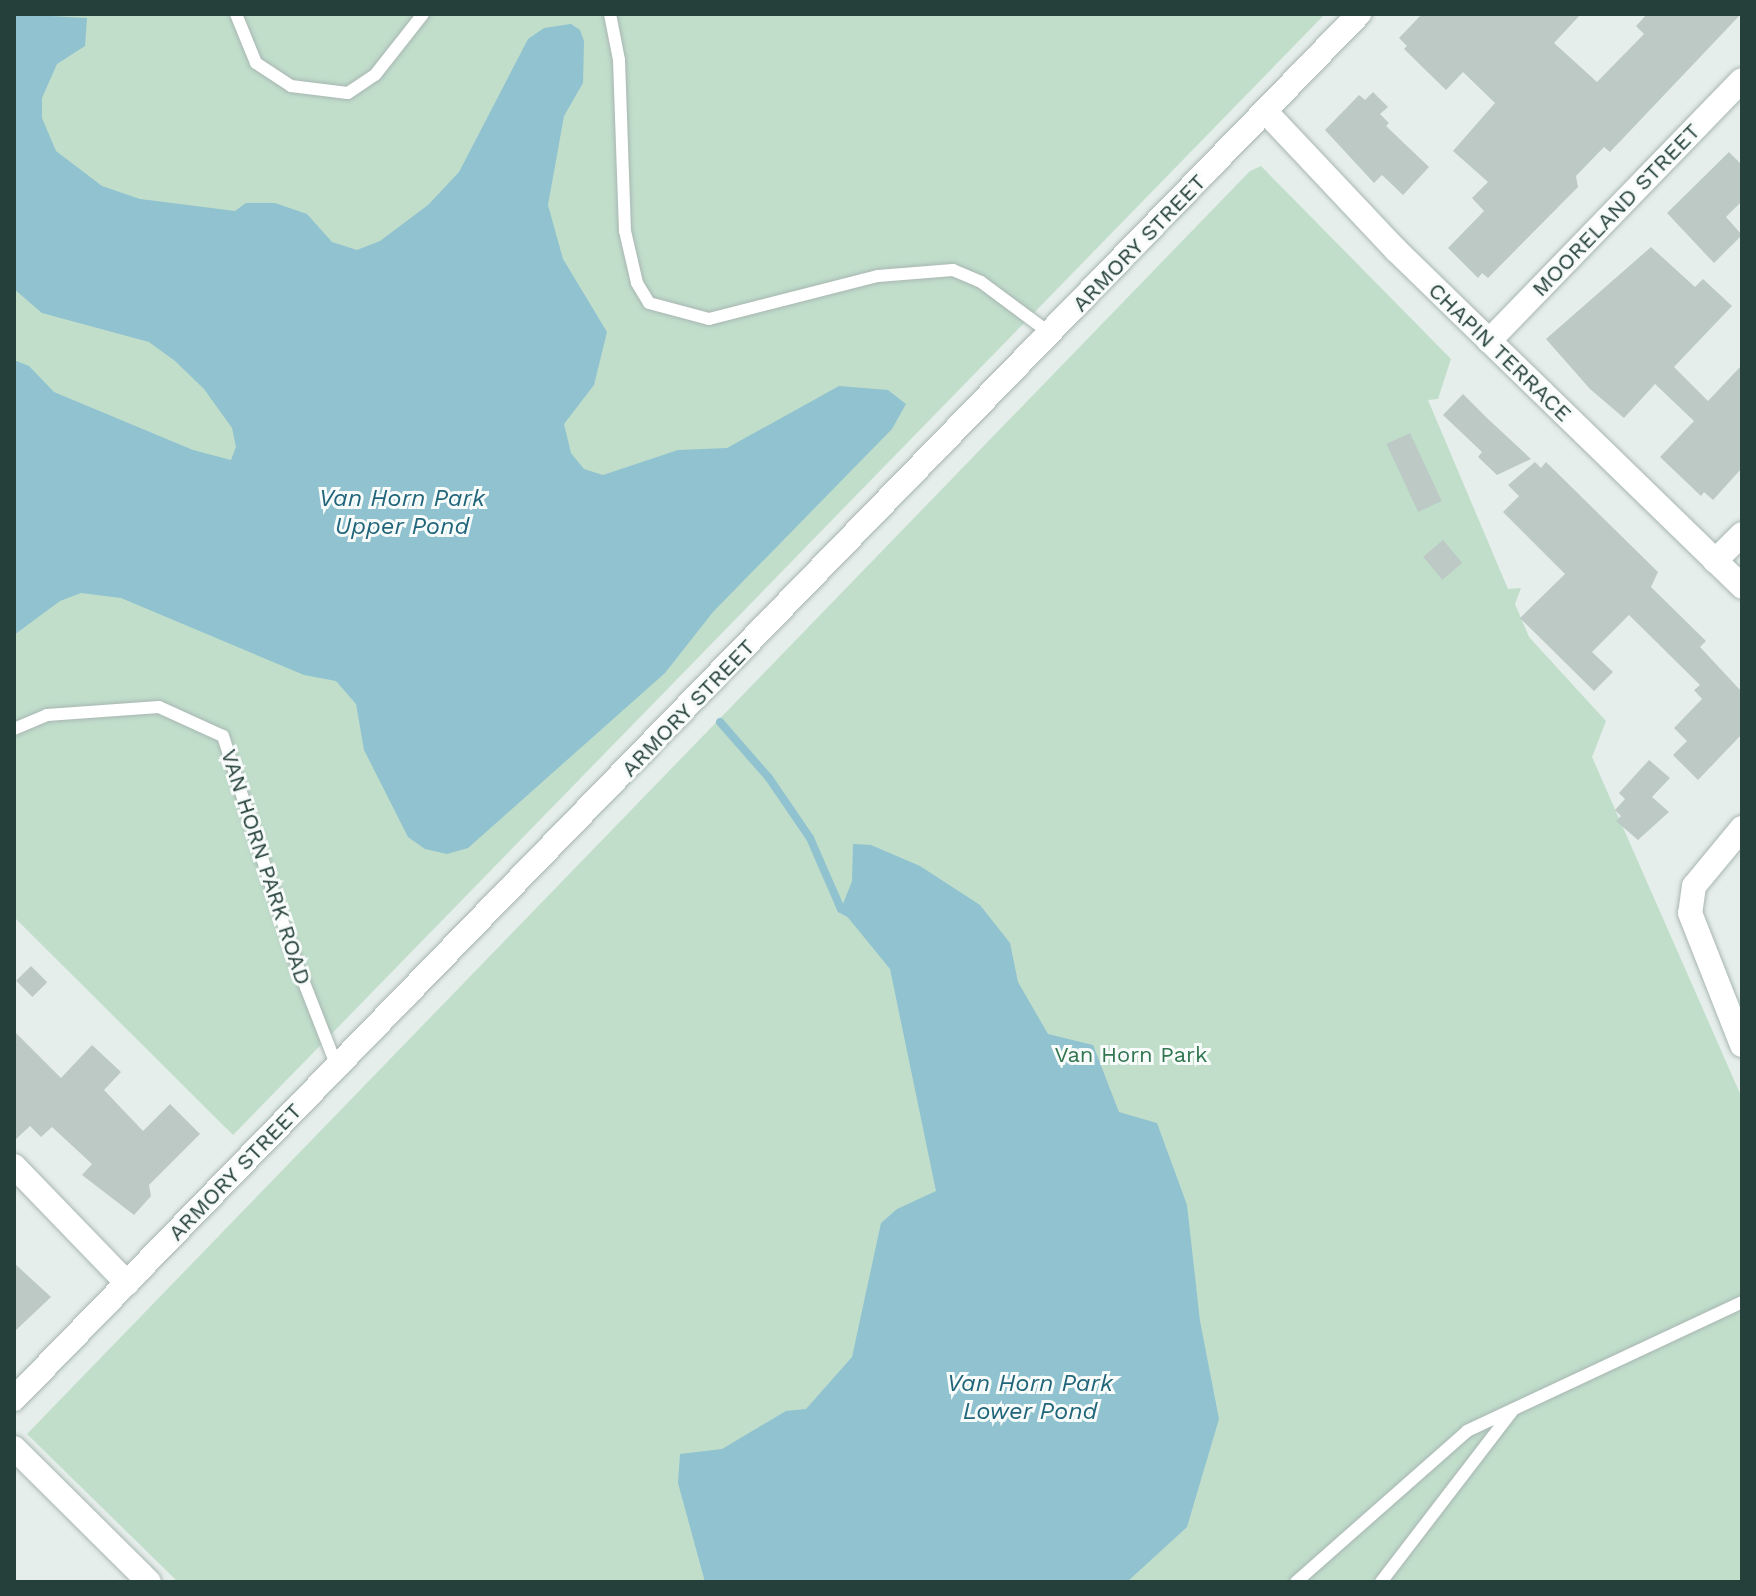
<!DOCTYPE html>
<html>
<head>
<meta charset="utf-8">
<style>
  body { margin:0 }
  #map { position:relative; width:1756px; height:1596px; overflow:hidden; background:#e6eeeb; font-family:"Work Sans",sans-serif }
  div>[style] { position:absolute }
  .green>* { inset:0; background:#c1decb }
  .water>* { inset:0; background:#91c2d0 }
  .stream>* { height:8px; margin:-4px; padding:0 4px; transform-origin:4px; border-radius:4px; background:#91c2d0 }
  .building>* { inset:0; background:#bcc9c5; transform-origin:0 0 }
  .roads { filter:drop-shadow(0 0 2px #a8b6b3) drop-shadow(0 0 2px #a8b6b3) }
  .lane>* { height:12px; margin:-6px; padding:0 6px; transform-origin:6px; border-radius:6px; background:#fff }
  .street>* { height:24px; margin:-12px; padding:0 12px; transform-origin:12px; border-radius:12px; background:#fff }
  .secondary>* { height:24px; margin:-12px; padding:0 12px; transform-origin:12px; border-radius:12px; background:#fff }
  span { translate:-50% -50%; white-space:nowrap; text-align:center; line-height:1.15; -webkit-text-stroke:6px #f7fbf9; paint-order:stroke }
  .street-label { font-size:22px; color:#25403b }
  .park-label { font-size:22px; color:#317651 }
  .water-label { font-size:24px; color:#21657b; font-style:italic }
  .frame { position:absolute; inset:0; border:16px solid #25403b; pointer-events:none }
</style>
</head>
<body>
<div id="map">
  <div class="green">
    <i style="clip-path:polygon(14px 14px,1325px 14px,233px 1135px,14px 917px)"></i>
    <i style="clip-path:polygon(1261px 166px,1451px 359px,1438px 399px,1428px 400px,1508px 589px,1521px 588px,1515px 604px,1529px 637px,1606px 721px,1592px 757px,1742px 1098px,1742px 1582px,178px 1582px,27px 1434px,1250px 171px)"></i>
  </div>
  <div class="water">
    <i style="clip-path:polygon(14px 14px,87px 18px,85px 46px,57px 64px,42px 98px,42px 118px,56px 151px,102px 186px,140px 199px,235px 211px,246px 203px,275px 203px,307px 214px,332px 242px,357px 250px,380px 241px,428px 205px,459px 172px,528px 39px,544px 28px,571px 24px,580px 30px,584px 41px,583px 83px,564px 116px,548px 205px,563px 259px,607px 332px,594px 385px,564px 424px,571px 453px,584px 469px,603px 475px,678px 450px,727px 448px,839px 386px,888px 390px,906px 404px,892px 429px,713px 612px,665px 673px,468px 848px,447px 854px,425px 849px,408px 837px,364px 750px,356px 704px,336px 681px,304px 675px,121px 598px,81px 593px,60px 601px,14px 635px,14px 360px,29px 366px,54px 392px,193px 450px,231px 460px,236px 447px,232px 428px,204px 389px,175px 361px,149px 342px,42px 313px,14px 289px)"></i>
    <i style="clip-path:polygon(853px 844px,871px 845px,920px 866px,980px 905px,1010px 943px,1018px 982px,1048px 1034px,1093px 1045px,1119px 1112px,1157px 1123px,1187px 1205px,1200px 1321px,1219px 1419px,1187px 1527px,1127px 1582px,705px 1582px,678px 1483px,680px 1454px,722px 1449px,786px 1411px,806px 1409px,852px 1357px,881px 1223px,897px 1209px,936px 1191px,890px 969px,841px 909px,852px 881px)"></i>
  </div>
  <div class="stream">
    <i style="left:720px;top:722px;width:74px;rotate:48.8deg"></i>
    <i style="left:769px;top:778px;width:73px;rotate:55.7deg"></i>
    <i style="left:810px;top:838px;width:77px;rotate:66.4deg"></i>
    <i style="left:841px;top:909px;width:10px;rotate:29deg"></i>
  </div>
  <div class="building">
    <i style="clip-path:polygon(1422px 14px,1581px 14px,1554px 43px,1597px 82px,1644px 34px,1636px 26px,1647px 14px,1741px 14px,1610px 152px,1604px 147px,1576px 176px,1578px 187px,1488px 278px,1482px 273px,1478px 278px,1448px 248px,1484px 211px,1472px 198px,1488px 182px,1453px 151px,1495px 103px,1463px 72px,1446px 90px,1404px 49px,1407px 46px,1399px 38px)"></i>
    <i style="clip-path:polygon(1373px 92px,1388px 107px,1380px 114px,1389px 123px,1386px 126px,1429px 167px,1403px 195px,1382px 175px,1374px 183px,1325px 130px,1359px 95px,1365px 100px)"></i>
    <i style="clip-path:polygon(1729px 152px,1742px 165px,1742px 201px,1726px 217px,1742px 235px,1714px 263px,1667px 213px)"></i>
    <i style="clip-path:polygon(1651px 247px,1695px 287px,1703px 279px,1732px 306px,1674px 367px,1708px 401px,1742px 365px,1742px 468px,1713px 500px,1704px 492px,1701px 496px,1660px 457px,1694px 421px,1655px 384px,1624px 418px,1590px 389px,1546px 339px)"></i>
    <i style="clip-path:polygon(1463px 394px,1487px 418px,1531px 459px,1497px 475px,1478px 457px,1482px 452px,1443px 415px)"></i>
    <i style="left:1410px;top:433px;width:75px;height:26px;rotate:65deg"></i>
    <i style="clip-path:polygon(1535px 462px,1541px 468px,1546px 462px,1658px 572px,1651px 587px,1706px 641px,1700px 647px,1742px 692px,1742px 734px,1698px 780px,1673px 755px,1687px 741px,1674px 728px,1702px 699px,1694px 690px,1700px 685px,1629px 615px,1592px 652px,1613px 672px,1594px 691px,1520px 618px,1565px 574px,1503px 512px,1519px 496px,1508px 485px)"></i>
    <i style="left:1443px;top:540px;width:30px;height:26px;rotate:50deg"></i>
    <i style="clip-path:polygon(1649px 760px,1670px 778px,1652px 797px,1669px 812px,1638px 840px,1616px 821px,1621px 816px,1615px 810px,1625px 799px,1619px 793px)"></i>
    <i style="left:31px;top:966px;width:23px;height:21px;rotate:45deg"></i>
    <i style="clip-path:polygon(14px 1031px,61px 1078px,92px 1045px,121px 1072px,104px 1090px,143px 1131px,170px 1104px,200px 1134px,149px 1185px,151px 1196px,134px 1215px,82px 1175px,92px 1164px,52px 1127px,41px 1137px,30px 1126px,14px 1141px)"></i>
    <i style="clip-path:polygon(14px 1263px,51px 1297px,14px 1332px)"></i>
  </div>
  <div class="roads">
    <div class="lane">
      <i style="left:236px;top:14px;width:53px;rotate:67.8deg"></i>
      <i style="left:256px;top:63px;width:42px;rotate:33.3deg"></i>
      <i style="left:291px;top:86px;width:57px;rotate:7deg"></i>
      <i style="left:348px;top:93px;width:32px;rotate:-34deg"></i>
      <i style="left:375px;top:75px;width:78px;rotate:-51.8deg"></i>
      <i style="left:610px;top:14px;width:47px;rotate:78.9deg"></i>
      <i style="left:619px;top:60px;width:171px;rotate:88deg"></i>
      <i style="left:625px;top:231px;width:53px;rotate:77deg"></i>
      <i style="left:637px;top:283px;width:23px;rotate:59deg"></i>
      <i style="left:649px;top:303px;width:62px;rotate:14.9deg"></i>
      <i style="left:709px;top:319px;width:174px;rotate:-14.3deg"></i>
      <i style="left:878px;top:276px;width:75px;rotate:-4.6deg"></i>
      <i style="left:953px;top:270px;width:30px;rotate:23deg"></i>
      <i style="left:981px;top:282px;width:87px;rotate:36.6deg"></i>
      <i style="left:14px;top:729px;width:36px;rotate:-23deg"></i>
      <i style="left:47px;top:715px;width:112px;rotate:-4.1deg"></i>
      <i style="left:159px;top:707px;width:70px;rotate:24.4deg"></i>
      <i style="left:223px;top:736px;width:232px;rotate:72.2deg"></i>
      <i style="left:294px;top:957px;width:118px;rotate:68.6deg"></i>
      <i style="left:1296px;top:1582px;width:228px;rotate:-41.4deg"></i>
      <i style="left:1467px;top:1431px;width:304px;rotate:-25.1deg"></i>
      <i style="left:1381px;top:1582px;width:217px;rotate:-52.5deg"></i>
    </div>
    <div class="street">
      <i style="left:1489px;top:341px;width:363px;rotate:-45.9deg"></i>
      <i style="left:1715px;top:561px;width:38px;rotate:-45deg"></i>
      <i style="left:1742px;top:828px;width:75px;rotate:129.6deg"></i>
      <i style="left:1694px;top:886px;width:27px;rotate:98deg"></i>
      <i style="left:1690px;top:913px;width:142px;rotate:68.5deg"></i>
      <i style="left:14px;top:1166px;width:163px;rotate:46deg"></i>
      <i style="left:14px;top:1448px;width:190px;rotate:44.8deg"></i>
    </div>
    <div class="secondary">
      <i style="left:1265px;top:111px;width:191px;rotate:46.7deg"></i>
      <i style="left:1396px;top:250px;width:483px;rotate:44.2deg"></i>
      <i style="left:14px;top:1399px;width:1931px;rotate:-45.84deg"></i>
    </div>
  </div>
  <div class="street-label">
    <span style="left:1616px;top:210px;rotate:-46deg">MOORELAND STREET</span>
    <span style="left:1139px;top:243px;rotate:-46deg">ARMORY STREET</span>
    <span style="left:1500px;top:352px;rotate:44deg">CHAPIN TERRACE</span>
    <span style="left:688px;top:708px;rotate:-46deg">ARMORY STREET</span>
    <span style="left:266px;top:867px;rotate:72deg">VAN HORN PARK ROAD</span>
    <span style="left:235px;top:1172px;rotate:-46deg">ARMORY STREET</span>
  </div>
  <div class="park-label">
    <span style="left:1131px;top:1055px">Van Horn Park</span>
  </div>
  <div class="water-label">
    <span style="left:402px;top:513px">Van Horn Park<br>Upper Pond</span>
    <span style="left:1030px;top:1398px">Van Horn Park<br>Lower Pond</span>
  </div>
  <div class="frame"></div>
</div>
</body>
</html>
